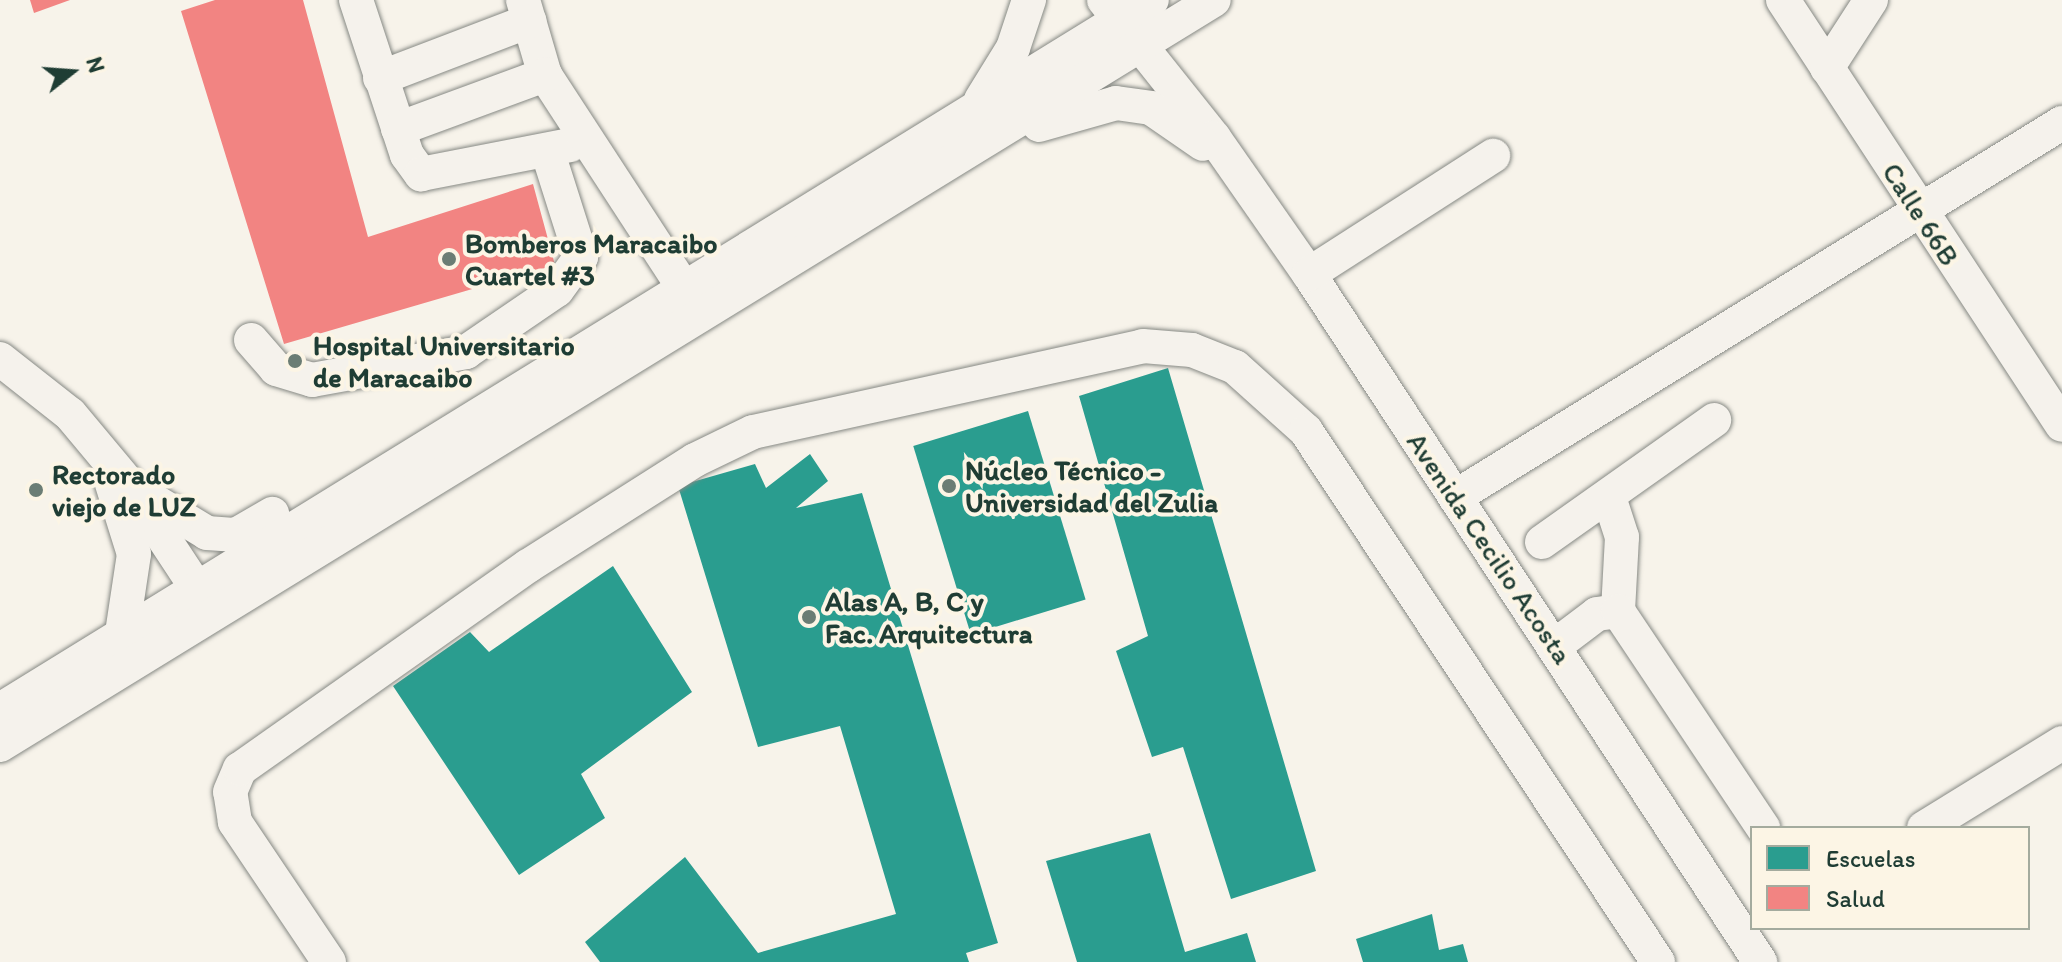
<!DOCTYPE html>
<html>
<head>
<meta charset="utf-8">
<style>
  body { margin:0 }
  #map { position:relative; width:2062px; height:962px; overflow:hidden; background:#f7f3ea; font-family:Itim,sans-serif }
  div>[style] { position:absolute }
  .schools>* { inset:0; background:#2a9d8f; transform-origin:0 0 }
  .health>* { inset:0; background:#f28482 }
  .roads { filter:drop-shadow(0 0 2px #868984) drop-shadow(0 0 2px #868984) }
  .minor>* { height:34px; margin:-17px; padding:0 17px; transform-origin:17px; border-radius:17px; background:#f5f2ec }
  .dots>* { width:22px; height:22px; translate:-50% -50%; box-sizing:border-box; border:4px solid #fcf5e5; border-radius:50% }
  span { translate:-50% -50%; white-space:nowrap; text-align:center; line-height:1.15; -webkit-text-stroke:8px #fcf5e5; paint-order:stroke }
  .street-label { font-size:28px; color:#1f3d34 }
  .poi-label { font-size:28px; color:#1f3d34; font-weight:700 }
  .left { translate:0 -50%; text-align:left }
  .legend { position:absolute; left:1750px; top:826px; width:280px; height:104px; box-sizing:border-box; background:#fcf5e5; border:2px solid #a4ab9e; margin:0; padding:10px 14px; list-style:none; font-size:24px; color:#1f3d34 }
  .legend li { display:flex; align-items:center; gap:16px; height:40px }
  .legend b { width:40px; border:2px solid #a4ab9e }
  .north { position:absolute; left:32px; top:32px; width:80px; height:80px; -webkit-text-stroke:6px #fcf5e5; paint-order:stroke; rotate:73deg; font-size:22px; font-weight:700; line-height:32px; text-align:center; color:#1f3d34 }
  .north::after { content:''; display:block; margin:auto; width:28px; height:36px; background:#1f3d34; clip-path:polygon(50% 0,100% 100%,50% 72%,0 100%) }
</style>
</head>
<body>
<div id="map">
  <div class="schools">
    <i style="clip-path:polygon(1168px 368px,1316px 871px,1231px 899px,1183px 747px,1152px 757px,1116px 651px,1148px 636px,1079px 396px)"></i>
    <i style="left:1028px;top:411px;width:197px;height:120px;rotate:73deg"></i>
    <i style="clip-path:polygon(810px 454px,828px 481px,796px 508px,862px 493px,998px 943px,966px 953px,969px 962px,600px 962px,585px 942px,685px 857px,758px 953px,896px 914px,840px 726px,758px 747px,678px 486px,755px 464px,766px 488px)"></i>
    <i style="clip-path:polygon(613px 566px,692px 692px,581px 774px,605px 818px,519px 875px,393px 686px,470px 632px,489px 652px)"></i>
    <i style="clip-path:polygon(1150px 833px,1185px 952px,1247px 933px,1256px 962px,1077px 962px,1046px 861px)"></i>
    <i style="clip-path:polygon(1432px 914px,1439px 950px,1463px 944px,1468px 962px,1363px 962px,1356px 939px)"></i>
  </div>
  <div class="health">
    <i style="clip-path:polygon(30px 0,70px 0,34px 13px)"></i>
    <i style="clip-path:polygon(215px 0,303px 0,368px 237px,533px 184px,555px 265px,284px 344px,181px 11px)"></i>
  </div>
  <div class="roads">
    <div class="minor">
      <i style="left:356px;top:0;width:163px;rotate:71.8deg"></i>
      <i style="left:407px;top:155px;width:24px;rotate:54deg"></i>
      <i style="left:421px;top:174px;width:152px;rotate:-11deg"></i>
      <i style="left:523px;top:0;width:78px;rotate:73.7deg"></i>
      <i style="left:545px;top:75px;width:273px;rotate:56.9deg"></i>
      <i style="left:1104px;top:0;width:176px;rotate:51.4deg"></i>
      <i style="left:1214px;top:138px;width:166px;rotate:55.1deg"></i>
      <i style="left:1309px;top:274px;width:823px;rotate:56.75deg"></i>
      <i style="left:1783px;top:0;width:508px;rotate:56.72deg"></i>
      <i style="left:1827px;top:68px;width:81px;rotate:-57.1deg"></i>
      <i style="left:380px;top:78px;width:160px;rotate:-20.9deg"></i>
      <i style="left:981px;top:100px;width:61px;rotate:-58.4deg"></i>
      <i style="left:1013px;top:48px;width:51px;rotate:-71.6deg"></i>
      <i style="left:1039px;top:125px;width:80px;rotate:-15.9deg"></i>
      <i style="left:1116px;top:103px;width:35px;rotate:8deg"></i>
      <i style="left:1151px;top:108px;width:63px;rotate:34.7deg"></i>
      <i style="left:398px;top:129px;width:157px;rotate:-20.2deg"></i>
      <i style="left:1309px;top:274px;width:219px;rotate:-32.7deg"></i>
      <i style="left:251px;top:340px;width:38px;rotate:49deg"></i>
      <i style="left:276px;top:369px;width:38px;rotate:17deg"></i>
      <i style="left:312px;top:380px;width:157px;rotate:-10.3deg"></i>
      <i style="left:466px;top:352px;width:110px;rotate:-34.3deg"></i>
      <i style="left:557px;top:290px;width:41px;rotate:-54deg"></i>
      <i style="left:581px;top:257px;width:109px;rotate:-107.6deg"></i>
      <i style="left:0;top:359px;width:89px;rotate:38.2deg"></i>
      <i style="left:70px;top:414px;width:87px;rotate:50.1deg"></i>
      <i style="left:126px;top:481px;width:147px;rotate:56.6deg"></i>
      <i style="left:112px;top:484px;width:73px;rotate:72.6deg"></i>
      <i style="left:134px;top:554px;width:80px;rotate:98.6deg"></i>
      <i style="left:146px;top:496px;width:71px;rotate:31.2deg"></i>
      <i style="left:207px;top:533px;width:29px;rotate:4deg"></i>
      <i style="left:236px;top:535px;width:42px;rotate:-30.3deg"></i>
      <i style="left:1455px;top:497px;width:713px;rotate:-31.64deg"></i>
      <i style="left:1609px;top:497px;width:42px;rotate:72deg"></i>
      <i style="left:1622px;top:537px;width:74px;rotate:93.1deg"></i>
      <i style="left:1542px;top:542px;width:211px;rotate:-35.3deg"></i>
      <i style="left:1556px;top:645px;width:51px;rotate:-37.1deg"></i>
      <i style="left:1597px;top:614px;width:21px;rotate:-8deg"></i>
      <i style="left:1618px;top:611px;width:261px;rotate:56.2deg"></i>
      <i style="left:0;top:710px;width:1353px;rotate:-31.65deg"></i>
      <i style="left:0;top:745px;width:1424px;rotate:-31.54deg"></i>
      <i style="left:1924px;top:828px;width:162px;rotate:-31.6deg"></i>
      <i style="left:329px;top:962px;width:169px;rotate:-123.9deg"></i>
      <i style="left:235px;top:822px;width:30px;rotate:-99deg"></i>
      <i style="left:230px;top:792px;width:25px;rotate:-67deg"></i>
      <i style="left:240px;top:769px;width:352px;rotate:-35.2deg"></i>
      <i style="left:528px;top:566px;width:198px;rotate:-32.4deg"></i>
      <i style="left:695px;top:460px;width:64px;rotate:-25.8deg"></i>
      <i style="left:753px;top:432px;width:399px;rotate:-12.4deg"></i>
      <i style="left:1143px;top:346px;width:49px;rotate:4.7deg"></i>
      <i style="left:1192px;top:350px;width:46px;rotate:21.6deg"></i>
      <i style="left:1235px;top:367px;width:96px;rotate:42deg"></i>
      <i style="left:1306px;top:431px;width:637px;rotate:56.46deg"></i>
    </div>
  </div>
  <div class="dots">
    <i style="left:449px;top:259px;background:#6b7d74"></i>
    <i style="left:295px;top:361px;background:#6b7d74"></i>
    <i style="left:949px;top:486px;background:#6b7d74"></i>
    <i style="left:36px;top:490px;background:#6b7d74"></i>
    <i style="left:809px;top:617px;background:#6b7d74"></i>
  </div>
  <div class="street-label">
    <span style="left:1921px;top:214px;rotate:57deg">Calle 66B</span>
    <span style="left:1490px;top:548px;rotate:56deg">Avenida Cecilio Acosta</span>
  </div>
  <div class="poi-label">
    <span class="left" style="left:465px;top:259px">Bomberos Maracaibo<br>Cuartel #3</span>
    <span class="left" style="left:313px;top:361px">Hospital Universitario<br>de Maracaibo</span>
    <span class="left" style="left:965px;top:486px">Núcleo Técnico -<br>Universidad del Zulia</span>
    <span class="left" style="left:52px;top:490px">Rectorado<br>viejo de LUZ</span>
    <span class="left" style="left:825px;top:617px">Alas A, B, C y<br>Fac. Arquitectura</span>
  </div>
  <ul class="legend">
  <li><b style="height:22px;background:#2a9d8f"></b>Escuelas</li>
  <li><b style="height:22px;background:#f28482"></b>Salud</li>
  </ul>
  <div class="north">N</div>
</div>
</body>
</html>
